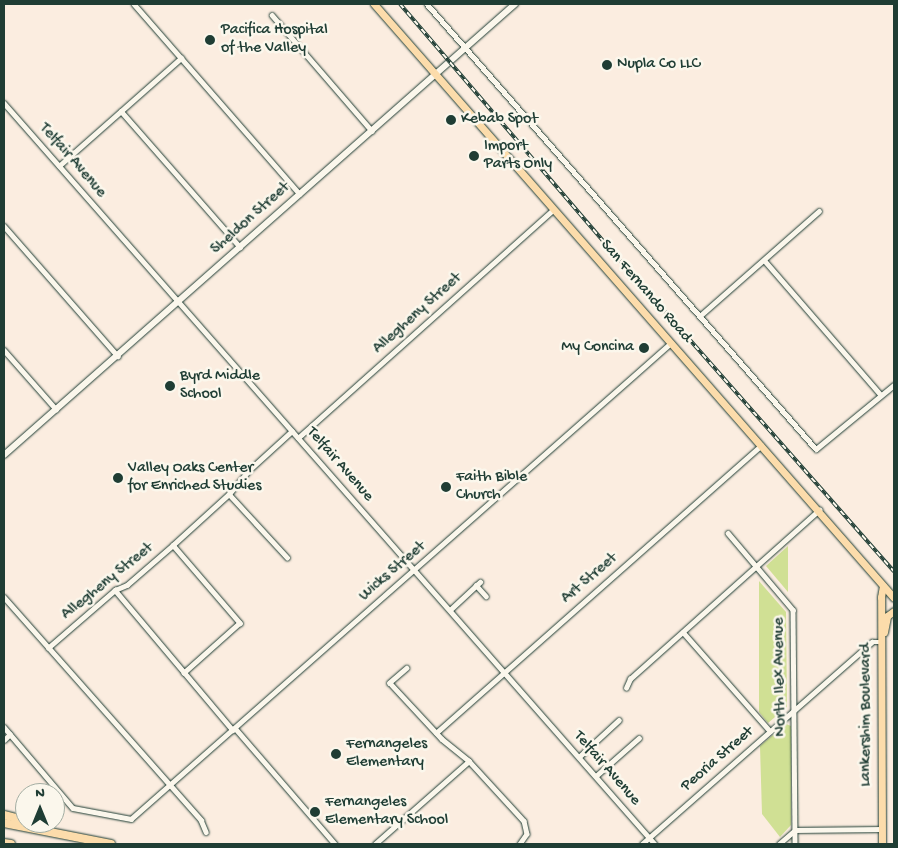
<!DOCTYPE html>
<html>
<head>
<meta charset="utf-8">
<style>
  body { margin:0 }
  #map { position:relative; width:898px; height:848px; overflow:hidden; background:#fbede0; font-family:"Gochi Hand",sans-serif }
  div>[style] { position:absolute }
  .green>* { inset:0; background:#d0e094 }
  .roads { filter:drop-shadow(0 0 1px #1f3d34) drop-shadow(0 0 1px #1f3d34) }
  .street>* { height:4.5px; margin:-2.25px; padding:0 2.25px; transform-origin:2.25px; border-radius:2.25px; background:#fbf7ec }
  .secondary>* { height:6px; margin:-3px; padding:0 3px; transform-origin:3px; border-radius:3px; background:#fbf7ec }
  .primary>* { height:7px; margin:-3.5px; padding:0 3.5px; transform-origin:3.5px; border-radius:3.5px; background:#fcdcab }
  .highway>* { height:8px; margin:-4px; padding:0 4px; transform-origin:4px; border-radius:4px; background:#fcdcab }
  .rail>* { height:4px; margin-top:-2px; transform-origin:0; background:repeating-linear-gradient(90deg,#fbf7ec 0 5.5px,#1f3d34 0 11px); box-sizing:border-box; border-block:1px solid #1f3d34 }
  .dots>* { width:14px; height:14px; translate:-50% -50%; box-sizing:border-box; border:2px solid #fbf7ec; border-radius:50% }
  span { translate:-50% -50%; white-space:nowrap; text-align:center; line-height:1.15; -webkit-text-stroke:5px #fbf7ec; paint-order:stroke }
  .poi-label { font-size:16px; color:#1f3d34 }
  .left { translate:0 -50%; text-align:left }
  .right { translate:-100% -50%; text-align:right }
  .street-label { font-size:16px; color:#1f3d34 }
  .frame { position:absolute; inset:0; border:5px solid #1f3d34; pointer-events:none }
  .north { position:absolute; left:15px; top:783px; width:50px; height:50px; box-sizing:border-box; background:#fbf7ec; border:1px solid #a3ada2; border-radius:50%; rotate:0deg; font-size:14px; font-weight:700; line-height:20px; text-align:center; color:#1f3d34 }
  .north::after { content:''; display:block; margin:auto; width:18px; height:22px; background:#1f3d34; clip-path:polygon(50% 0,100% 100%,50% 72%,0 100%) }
</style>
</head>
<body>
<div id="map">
  <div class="green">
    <i style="clip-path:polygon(788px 546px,788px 592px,766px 566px)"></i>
    <i style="clip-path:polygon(759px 581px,786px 612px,787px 707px,768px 723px,759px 712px)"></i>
    <i style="clip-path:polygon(786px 724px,791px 726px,791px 825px,780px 837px,762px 814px,760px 746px)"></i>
  </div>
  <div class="roads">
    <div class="street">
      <i style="left:134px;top:4px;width:252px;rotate:48.9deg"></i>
      <i style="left:427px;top:4px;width:591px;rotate:48.84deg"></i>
      <i style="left:816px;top:449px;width:101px;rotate:-39.4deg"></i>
      <i style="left:272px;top:15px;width:153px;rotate:49.2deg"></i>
      <i style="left:4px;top:103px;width:986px;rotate:48.7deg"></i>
      <i style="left:121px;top:111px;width:181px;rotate:48.8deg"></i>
      <i style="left:59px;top:166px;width:163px;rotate:-41.5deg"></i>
      <i style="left:4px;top:226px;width:173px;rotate:48.8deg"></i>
      <i style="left:765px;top:261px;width:177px;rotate:49.1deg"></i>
      <i style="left:701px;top:315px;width:157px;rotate:-41.4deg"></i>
      <i style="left:4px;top:350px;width:79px;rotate:48.6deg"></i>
      <i style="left:298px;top:438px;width:343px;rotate:-41.8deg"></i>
      <i style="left:229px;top:494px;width:86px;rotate:47.4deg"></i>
      <i style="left:728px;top:533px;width:101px;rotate:49.8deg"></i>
      <i style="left:793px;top:610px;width:234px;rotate:89.5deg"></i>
      <i style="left:173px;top:545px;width:103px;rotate:49.3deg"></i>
      <i style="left:240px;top:623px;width:75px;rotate:138.2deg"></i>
      <i style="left:476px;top:585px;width:15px;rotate:48deg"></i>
      <i style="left:115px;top:590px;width:183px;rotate:49.9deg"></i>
      <i style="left:4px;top:597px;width:298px;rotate:48.5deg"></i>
      <i style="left:201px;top:820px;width:13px;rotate:67deg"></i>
      <i style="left:450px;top:610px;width:41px;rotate:-43deg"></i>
      <i style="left:683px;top:632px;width:132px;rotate:48.7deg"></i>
      <i style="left:48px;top:648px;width:89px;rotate:-40.9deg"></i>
      <i style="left:115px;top:590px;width:13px;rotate:-23deg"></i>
      <i style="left:127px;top:585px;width:61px;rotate:-41deg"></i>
      <i style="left:173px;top:545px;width:76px;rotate:-42.3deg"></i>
      <i style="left:229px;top:494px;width:30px;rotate:-50deg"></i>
      <i style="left:248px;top:471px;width:59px;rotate:-42.3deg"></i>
      <i style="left:407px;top:668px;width:23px;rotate:139deg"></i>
      <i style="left:390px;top:683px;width:76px;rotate:47.1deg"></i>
      <i style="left:442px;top:739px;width:35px;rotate:39deg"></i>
      <i style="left:469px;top:761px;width:81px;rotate:47.5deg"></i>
      <i style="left:524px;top:821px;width:13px;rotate:77deg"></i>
      <i style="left:527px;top:834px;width:12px;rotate:125deg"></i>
      <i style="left:626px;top:688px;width:10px;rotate:-66deg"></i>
      <i style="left:630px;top:679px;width:254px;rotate:-41.8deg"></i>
      <i style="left:4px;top:727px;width:106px;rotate:49.6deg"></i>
      <i style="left:73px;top:808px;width:59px;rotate:10.7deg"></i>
      <i style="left:131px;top:819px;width:720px;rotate:-41.4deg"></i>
      <i style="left:235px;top:728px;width:153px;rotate:49.2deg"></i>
      <i style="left:436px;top:733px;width:434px;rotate:-41.5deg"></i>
      <i style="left:4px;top:740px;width:8px;rotate:-45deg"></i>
      <i style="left:579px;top:757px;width:54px;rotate:-42.8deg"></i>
      <i style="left:596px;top:776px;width:57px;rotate:-41.5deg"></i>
      <i style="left:375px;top:844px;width:125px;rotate:-41.4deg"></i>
      <i style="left:642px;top:844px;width:306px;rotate:-41.3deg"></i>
      <i style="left:872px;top:642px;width:9px"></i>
      <i style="left:779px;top:844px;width:21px;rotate:-41deg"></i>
      <i style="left:795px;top:830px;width:87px;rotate:-0.7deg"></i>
    </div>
    <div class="secondary">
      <i style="left:4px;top:455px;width:682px;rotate:-41.43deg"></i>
    </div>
    <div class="primary">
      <i style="left:374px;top:4px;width:789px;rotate:48.8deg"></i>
      <i style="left:884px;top:632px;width:16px;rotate:-79deg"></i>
      <i style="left:887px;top:616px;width:9px;rotate:-36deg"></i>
      <i style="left:882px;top:844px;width:247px;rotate:-90.2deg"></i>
      <i style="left:881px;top:597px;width:11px;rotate:-80deg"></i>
    </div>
    <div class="highway">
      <i style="left:4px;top:815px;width:12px;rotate:14deg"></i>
      <i style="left:16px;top:818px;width:15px;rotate:32deg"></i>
      <i style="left:4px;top:823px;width:109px;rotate:11.1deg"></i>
      <i style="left:4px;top:843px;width:7px;rotate:8deg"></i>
    </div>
  </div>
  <div class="rail">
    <i style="left:400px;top:4px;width:330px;rotate:49.4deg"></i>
    <i style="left:615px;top:255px;width:422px;rotate:48.6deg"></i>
  </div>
  <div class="dots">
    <i style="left:210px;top:40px;background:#1f3d34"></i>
    <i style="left:607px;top:65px;background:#1f3d34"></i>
    <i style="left:451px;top:120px;background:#1f3d34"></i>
    <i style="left:474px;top:156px;background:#1f3d34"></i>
    <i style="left:644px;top:348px;background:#1f3d34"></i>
    <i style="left:170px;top:386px;background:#1f3d34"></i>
    <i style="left:118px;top:478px;background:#1f3d34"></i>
    <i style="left:446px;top:487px;background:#1f3d34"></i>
    <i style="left:336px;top:754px;background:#1f3d34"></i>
    <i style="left:315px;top:812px;background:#1f3d34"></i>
  </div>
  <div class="poi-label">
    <span class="left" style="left:221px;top:40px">Pacifica Hospital<br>of the Valley</span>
    <span class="left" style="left:617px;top:65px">Nupla Co LLC</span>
    <span class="left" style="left:461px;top:120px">Kebab Spot</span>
    <span class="left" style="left:484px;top:156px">Import<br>Parts Only</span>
    <span class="right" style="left:634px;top:348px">My Concina</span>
    <span class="left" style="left:180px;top:386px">Byrd Middle<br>School</span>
    <span class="left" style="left:128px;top:478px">Valley Oaks Center<br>for Enriched Studies</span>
    <span class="left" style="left:456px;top:487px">Faith Bible<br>Church</span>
    <span class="left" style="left:346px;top:754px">Fernangeles<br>Elementary</span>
    <span class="left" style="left:325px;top:812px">Fernangeles<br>Elementary School</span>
  </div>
  <div class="street-label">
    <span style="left:72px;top:161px;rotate:49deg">Telfair Avenue</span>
    <span style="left:251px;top:219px;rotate:-42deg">Sheldon Street</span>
    <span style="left:645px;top:292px;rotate:49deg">San Fernando Road</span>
    <span style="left:418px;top:314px;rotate:-42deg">Allegheny Street</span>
    <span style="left:339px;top:465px;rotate:49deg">Telfair Avenue</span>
    <span style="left:393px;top:572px;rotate:-41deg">Wicks Street</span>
    <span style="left:590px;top:579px;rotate:-41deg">Art Street</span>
    <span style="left:108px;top:582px;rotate:-39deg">Allegheny Street</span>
    <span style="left:781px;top:677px;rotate:-91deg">North Ilex Avenue</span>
    <span style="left:867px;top:715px;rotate:-90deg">Lankershim Boulevard</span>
    <span style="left:718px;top:760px;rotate:-41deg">Peoria Street</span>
    <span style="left:606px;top:769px;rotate:49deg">Telfair Avenue</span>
  </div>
  <div class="frame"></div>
  <div class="north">N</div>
</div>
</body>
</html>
